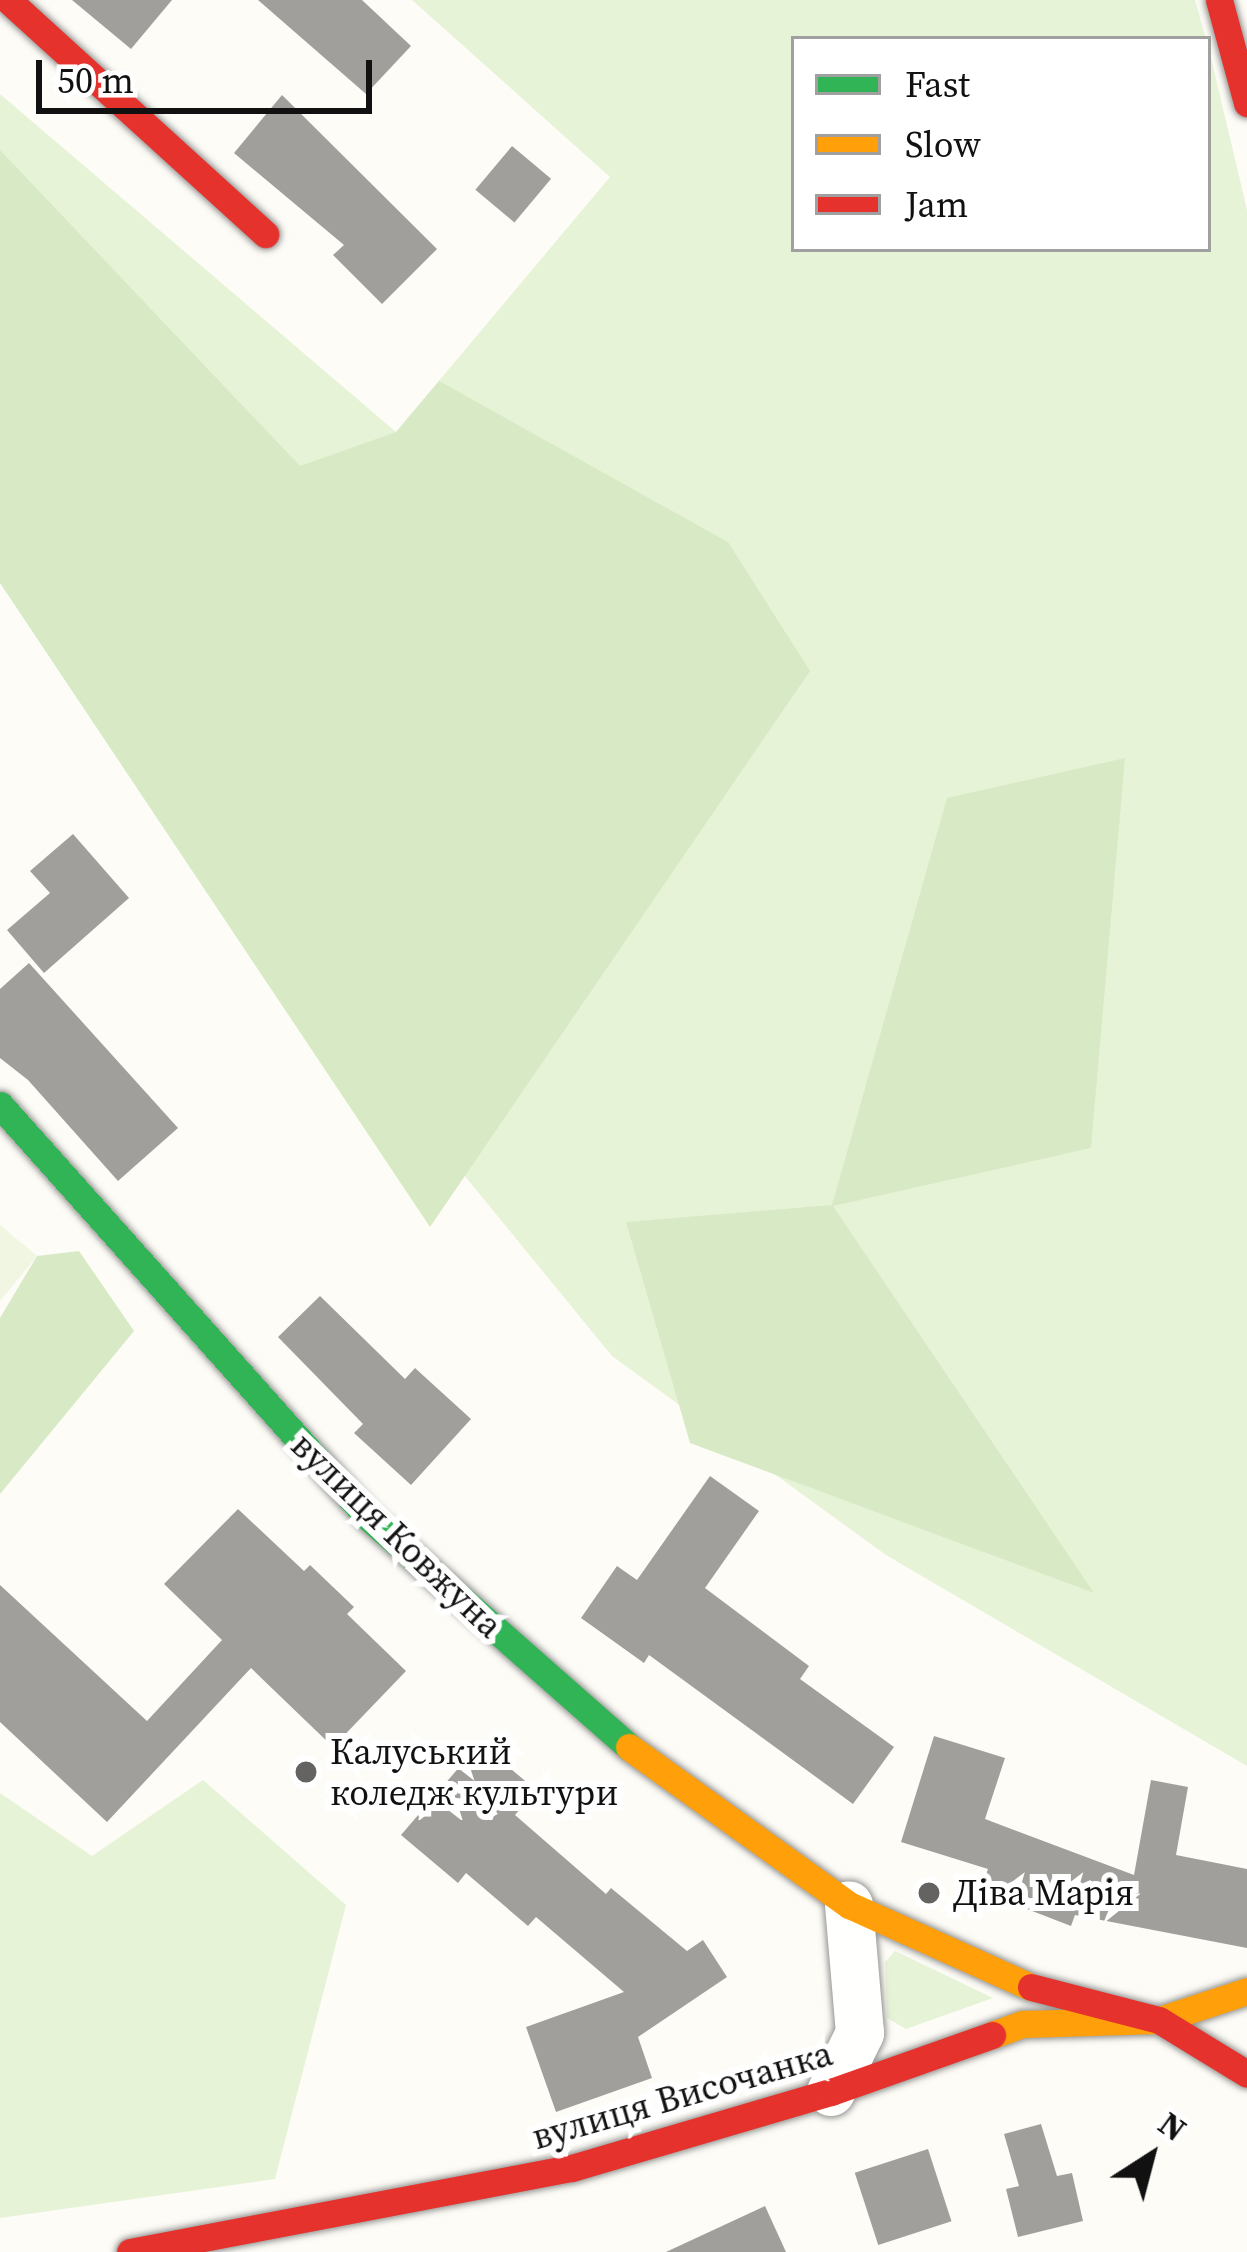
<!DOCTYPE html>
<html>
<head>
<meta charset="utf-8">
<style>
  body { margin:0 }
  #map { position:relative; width:1247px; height:2252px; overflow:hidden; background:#fdfcf7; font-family:"Source Serif 4",serif }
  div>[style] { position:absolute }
  .green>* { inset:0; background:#e7f3d7 }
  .forest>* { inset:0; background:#d8eac5 }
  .pitch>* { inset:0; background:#f0f6e1 }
  .building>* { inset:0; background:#a19f9c; transform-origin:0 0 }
  .roads { filter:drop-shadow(0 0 3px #979795) drop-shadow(0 0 3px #979795) }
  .street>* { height:48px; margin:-24px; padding:0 24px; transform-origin:24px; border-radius:24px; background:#fffffe }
  .fast>* { height:27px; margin:-13.5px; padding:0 13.5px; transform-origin:13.5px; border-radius:13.5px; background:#30b455 }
  .slow>* { height:27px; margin:-13.5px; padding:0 13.5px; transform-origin:13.5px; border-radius:13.5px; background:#ff9f0a }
  .jam>* { height:27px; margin:-13.5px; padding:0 13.5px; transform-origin:13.5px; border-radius:13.5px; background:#e5322d }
  .dots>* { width:33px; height:33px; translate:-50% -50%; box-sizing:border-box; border:6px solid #fff; border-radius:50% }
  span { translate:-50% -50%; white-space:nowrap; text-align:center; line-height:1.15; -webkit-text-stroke:12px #fff; paint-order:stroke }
  .street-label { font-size:36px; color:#111 }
  .poi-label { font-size:36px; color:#111 }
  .left { translate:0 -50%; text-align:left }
  .legend { position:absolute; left:791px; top:36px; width:420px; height:216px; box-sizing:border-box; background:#fff; border:3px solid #a0a0a0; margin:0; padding:15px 21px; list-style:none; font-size:36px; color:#111 }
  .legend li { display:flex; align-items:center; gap:24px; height:60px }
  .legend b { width:60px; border:3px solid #a0a0a0 }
  .north { position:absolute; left:1091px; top:2096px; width:120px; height:120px; -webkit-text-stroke:9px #fff; paint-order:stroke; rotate:36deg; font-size:33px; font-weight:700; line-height:48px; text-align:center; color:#111 }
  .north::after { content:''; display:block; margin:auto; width:42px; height:54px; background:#111; clip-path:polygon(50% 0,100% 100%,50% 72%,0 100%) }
  .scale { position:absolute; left:36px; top:60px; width:336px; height:54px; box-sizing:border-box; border:6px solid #111; border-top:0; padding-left:15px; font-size:36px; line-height:42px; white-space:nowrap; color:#111; -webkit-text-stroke:9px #fff; paint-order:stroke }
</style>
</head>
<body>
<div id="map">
  <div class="green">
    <i style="clip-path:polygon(412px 0,1195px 0,1206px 39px,794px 39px,794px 249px,1208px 249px,1208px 45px,1247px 210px,1247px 1766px,886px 1555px,612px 1356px,226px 884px,0 583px,0 94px,396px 432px,610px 177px)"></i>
    <i style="clip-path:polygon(203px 1780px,346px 1905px,275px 2179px,0 2218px,0 1793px,92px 1856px)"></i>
    <i style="clip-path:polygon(895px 1951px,993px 1998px,906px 2029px,887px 2018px,885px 1962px)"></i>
  </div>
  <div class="forest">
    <i style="clip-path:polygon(0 150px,300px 466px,396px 432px,439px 381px,728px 542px,810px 671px,430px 1227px,0 583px)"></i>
    <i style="clip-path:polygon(1125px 758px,1091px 1148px,833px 1206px,1094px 1593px,690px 1443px,626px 1222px,832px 1205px,947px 798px)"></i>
    <i style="clip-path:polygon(79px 1251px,134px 1331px,0 1494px,0 1318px,37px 1256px)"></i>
  </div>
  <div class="pitch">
    <i style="clip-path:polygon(0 1225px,37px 1256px,0 1301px)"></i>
  </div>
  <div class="building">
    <i style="clip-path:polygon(72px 0,172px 0,131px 49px)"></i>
    <i style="clip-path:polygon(258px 0,362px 0,411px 46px,366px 94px)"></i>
    <i style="clip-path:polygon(282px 95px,437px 249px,382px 304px,333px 255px,344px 245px,234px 153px)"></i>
    <i style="left:512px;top:146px;width:51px;height:57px;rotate:40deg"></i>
    <i style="clip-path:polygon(73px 834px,129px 898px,44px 973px,7px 930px,50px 893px,30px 871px)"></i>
    <i style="clip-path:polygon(29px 963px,178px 1128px,118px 1181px,28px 1080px,0 1058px,0 989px)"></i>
    <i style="clip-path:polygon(320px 1296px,405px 1379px,415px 1368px,471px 1419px,411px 1485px,354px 1433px,363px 1424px,278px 1337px)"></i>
    <i style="clip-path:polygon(710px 1476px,759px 1511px,705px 1588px,809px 1666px,800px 1679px,894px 1747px,853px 1804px,649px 1655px,644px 1663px,581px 1618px,617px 1566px,637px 1580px)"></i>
    <i style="clip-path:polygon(238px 1509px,304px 1571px,310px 1565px,354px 1607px,347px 1614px,406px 1671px,333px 1747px,251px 1668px,107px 1822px,0 1722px,0 1585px,147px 1721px,222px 1640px,164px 1584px)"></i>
    <i style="clip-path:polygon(934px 1736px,1005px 1758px,985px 1819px,1134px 1875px,1151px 1780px,1188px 1787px,1176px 1855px,1247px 1869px,1247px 1948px,1075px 1915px,1071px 1926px,980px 1891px,988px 1869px,901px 1842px)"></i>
    <i style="clip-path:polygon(480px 1743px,536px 1790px,515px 1815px,606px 1894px,611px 1888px,687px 1951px,703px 1940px,727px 1977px,638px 2037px,652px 2078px,556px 2112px,526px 2027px,624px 1992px,536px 1917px,528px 1926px,466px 1873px,458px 1883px,401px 1835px)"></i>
    <i style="clip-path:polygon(1041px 2124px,1057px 2176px,1072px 2173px,1083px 2221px,1018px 2237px,1006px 2189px,1019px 2186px,1004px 2134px)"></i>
    <i style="left:928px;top:2149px;width:76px;height:77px;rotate:72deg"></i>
    <i style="clip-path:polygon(765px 2206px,786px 2252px,666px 2252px)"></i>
  </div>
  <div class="roads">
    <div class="street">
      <i style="left:831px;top:2092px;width:66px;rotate:-63.8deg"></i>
      <i style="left:860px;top:2033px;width:128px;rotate:-94.9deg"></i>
    </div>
    <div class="fast">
      <i style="left:0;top:1105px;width:551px;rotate:48.24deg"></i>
      <i style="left:367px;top:1516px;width:349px;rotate:41.4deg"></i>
    </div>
    <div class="slow">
      <i style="left:629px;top:1747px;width:271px;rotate:35.7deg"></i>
      <i style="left:849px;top:1905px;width:200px;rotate:24.3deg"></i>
      <i style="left:992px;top:2035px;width:33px;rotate:-20deg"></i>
      <i style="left:1023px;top:2024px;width:136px;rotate:-1.7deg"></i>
      <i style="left:1159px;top:2020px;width:93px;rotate:-18.2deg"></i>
    </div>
    <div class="jam">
      <i style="left:8px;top:0;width:348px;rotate:42.3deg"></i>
      <i style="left:1219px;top:0;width:107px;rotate:74.8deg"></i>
      <i style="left:1031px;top:1987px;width:132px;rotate:14.5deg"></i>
      <i style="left:1159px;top:2020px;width:103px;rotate:31.5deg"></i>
      <i style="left:130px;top:2252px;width:450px;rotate:-10.8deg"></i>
      <i style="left:572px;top:2168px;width:270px;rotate:-16.4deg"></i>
      <i style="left:831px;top:2092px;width:171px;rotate:-19.5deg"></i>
    </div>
  </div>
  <div class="dots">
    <i style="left:306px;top:1772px;background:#646362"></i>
    <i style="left:929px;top:1893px;background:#646362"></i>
  </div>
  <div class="street-label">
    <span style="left:397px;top:1535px;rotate:44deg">вулиця Ковжуна</span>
    <span style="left:682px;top:2095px;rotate:-16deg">вулиця Височанка</span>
  </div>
  <div class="poi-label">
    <span class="left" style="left:330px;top:1772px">Калуський<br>коледж культури</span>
    <span class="left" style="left:953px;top:1893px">Діва Марія</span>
  </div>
  <ul class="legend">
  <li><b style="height:15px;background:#30b455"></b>Fast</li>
  <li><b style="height:15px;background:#ff9f0a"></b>Slow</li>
  <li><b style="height:15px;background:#e5322d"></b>Jam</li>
  </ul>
  <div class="north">N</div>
  <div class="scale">50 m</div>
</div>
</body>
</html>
